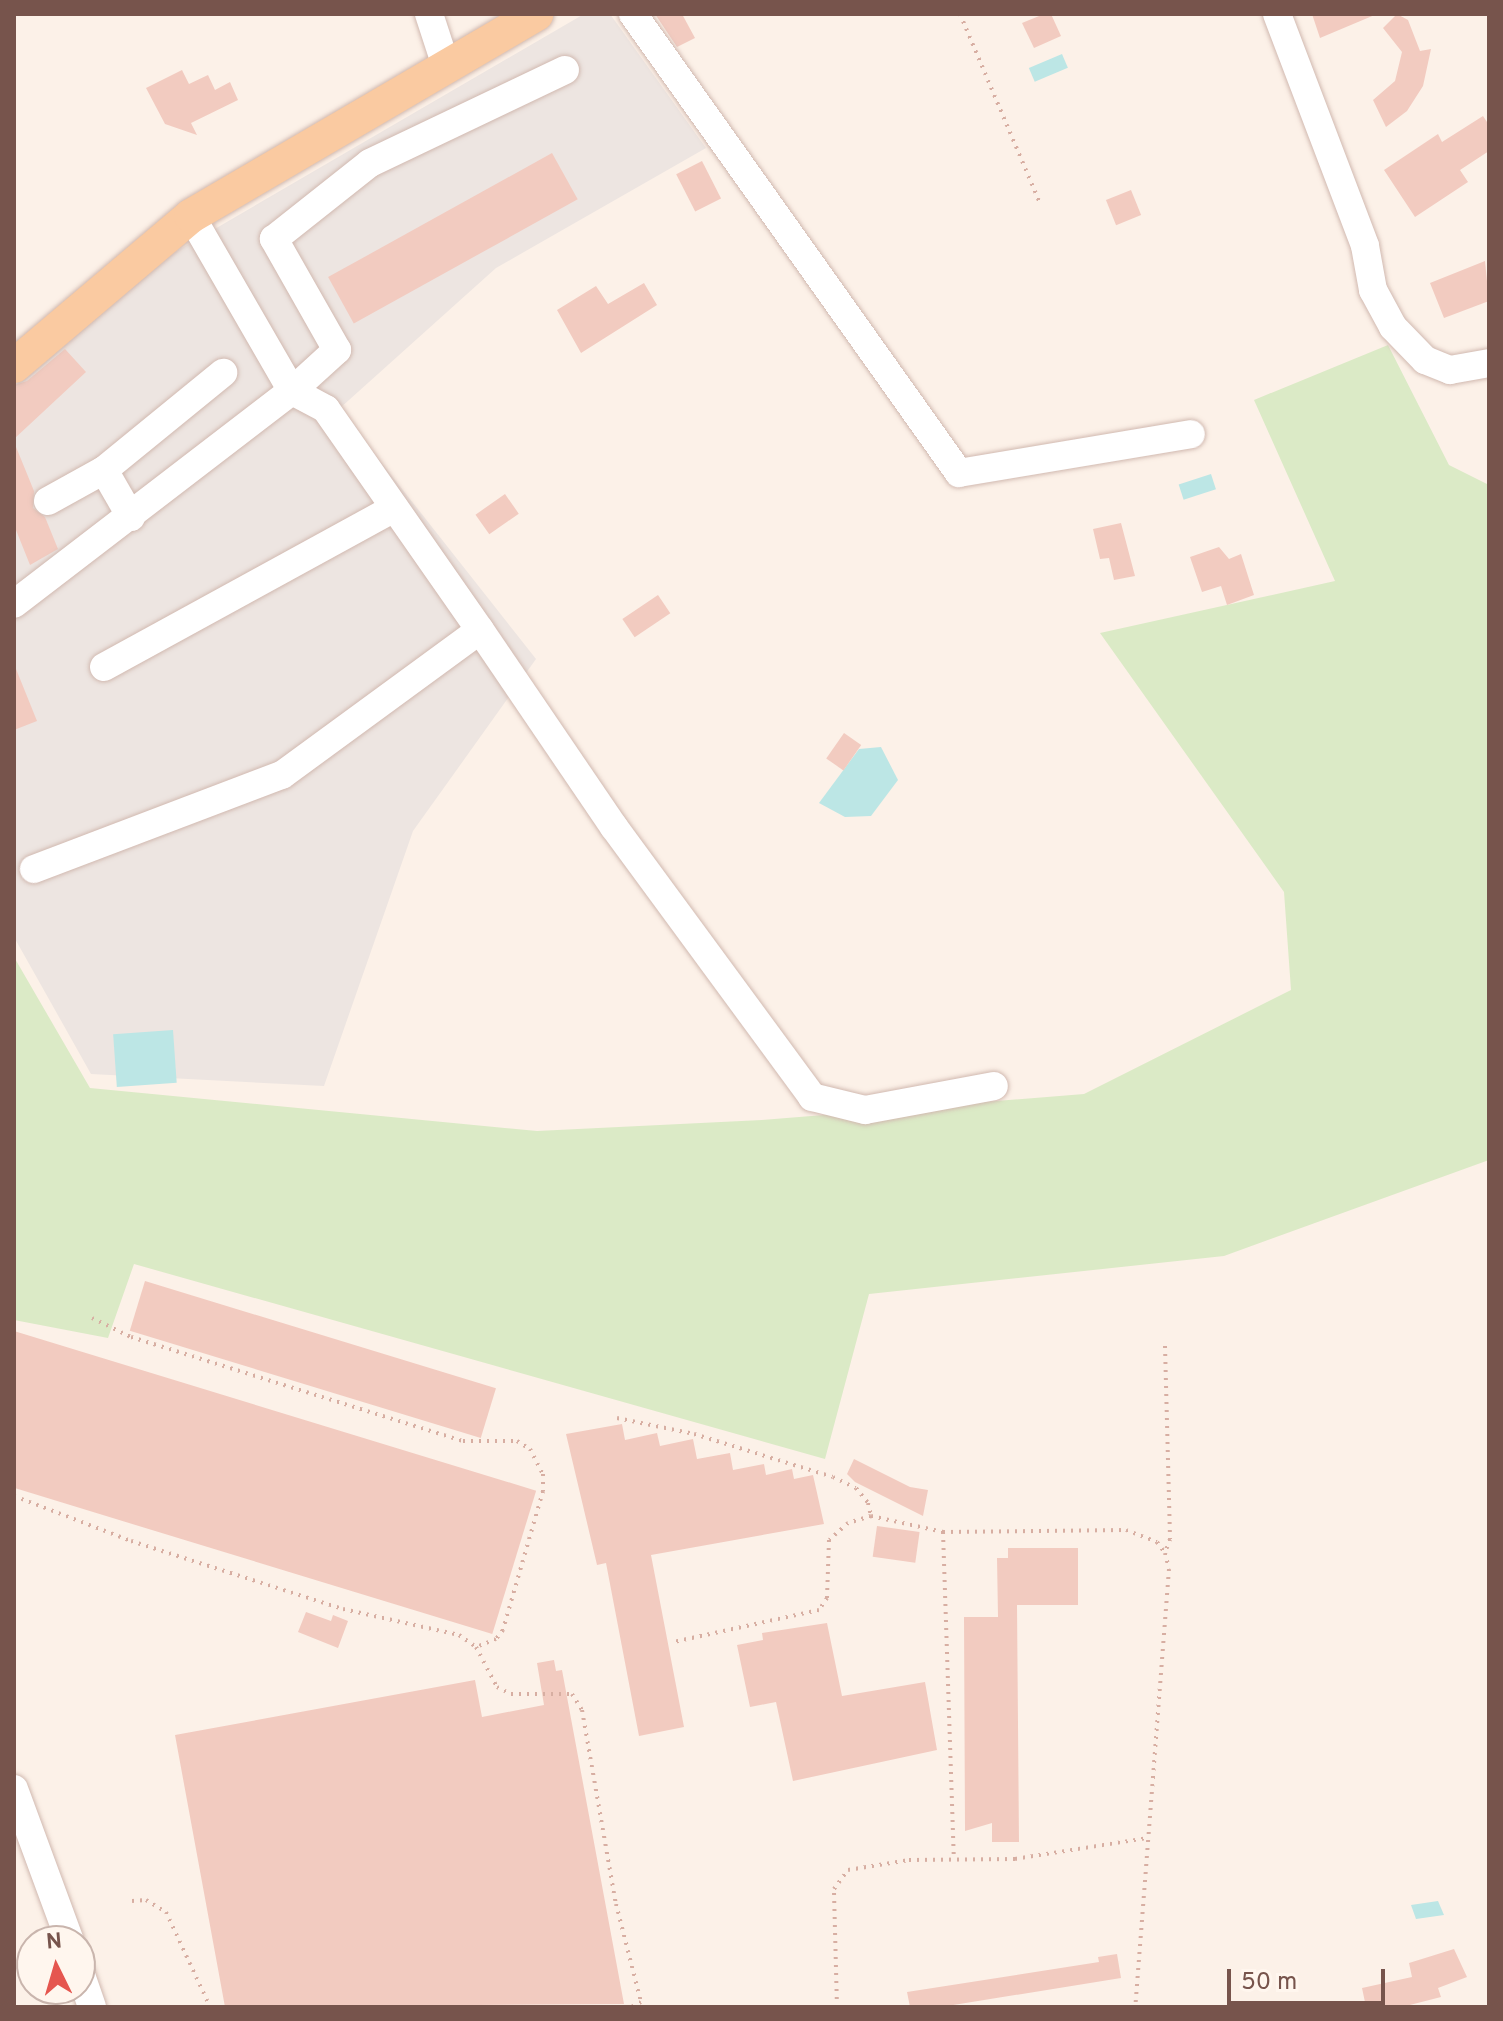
<!DOCTYPE html>
<html>
<head>
<meta charset="utf-8">
<style>
  body { margin:0 }
  #map { position:relative; width:1503px; height:2021px; overflow:hidden; background:#fcf1e8; font-family:Overpass,sans-serif }
  div>[style] { position:absolute }
  .industrial>* { inset:0; background:#ede5e1 }
  .green>* { inset:0; background:#dbeac6 }
  .water>* { inset:0; background:#bce6e5; transform-origin:0 0 }
  .building>* { inset:0; background:#f2cbc0; transform-origin:0 0 }
  .path>* { height:4px; margin-top:-2px; transform-origin:0; background:repeating-linear-gradient(90deg,#d7aea2 0 2px,transparent 0 8px) }
  .roads { filter:drop-shadow(0 0 2px #d1b9b0) drop-shadow(0 0 2px #d1b9b0) }
  .minor>* { height:28px; margin:-14px; padding:0 14px; transform-origin:14px; border-radius:14px; background:#fff }
  .major>* { height:34px; margin:-17px; padding:0 17px; transform-origin:17px; border-radius:17px; background:#facaa1 }
  span { translate:-50% -50%; white-space:nowrap; text-align:center; line-height:1.15; -webkit-text-stroke:8px #fff6ee; paint-order:stroke }
  .frame { position:absolute; inset:0; border:16px solid #77544c; pointer-events:none }
  .north { position:absolute; left:16px; top:1925px; width:80px; height:80px; box-sizing:border-box; background:#fff6ee; border:2px solid #c9b5ad; border-radius:50%; rotate:355deg; font-size:22px; font-weight:700; line-height:32px; text-align:center; color:#77544c }
  .north::after { content:''; display:block; margin:auto; width:28px; height:36px; background:#e5564f; clip-path:polygon(50% 0,100% 100%,50% 72%,0 100%) }
  .scale { position:absolute; left:1227px; top:1969px; width:158px; height:36px; box-sizing:border-box; border:4px solid #77544c; border-top:0; padding-left:10px; font-size:24px; line-height:28px; white-space:nowrap; color:#77544c; -webkit-text-stroke:6px #fff6ee; paint-order:stroke }
</style>
</head>
<body>
<div id="map">
  <div class="industrial">
    <i style="clip-path:polygon(584px 14px,610px 14px,706px 148px,496px 268px,339px 409px,536px 659px,413px 831px,324px 1086px,91px 1074px,14px 937px,14px 386px,170px 255px)"></i>
  </div>
  <div class="green">
    <i style="clip-path:polygon(1388px 345px,1449px 465px,1489px 485px,1489px 1160px,1224px 1256px,869px 1294px,825px 1459px,134px 1264px,108px 1338px,14px 1320px,14px 957px,90px 1088px,537px 1131px,762px 1120px,1084px 1094px,1291px 990px,1284px 892px,1100px 633px,1335px 581px,1254px 400px)"></i>
  </div>
  <div class="water">
    <i style="left:1062px;top:54px;width:15px;height:36px;rotate:67deg"></i>
    <i style="left:1211px;top:474px;width:16px;height:34px;rotate:72deg"></i>
    <i style="clip-path:polygon(881px 747px,898px 780px,871px 816px,845px 817px,819px 803px,859px 749px)"></i>
    <i style="left:173px;top:1030px;width:53px;height:60px;rotate:86deg"></i>
    <i style="clip-path:polygon(1438px 1901px,1444px 1915px,1416px 1919px,1411px 1905px)"></i>
  </div>
  <div class="building">
    <i style="clip-path:polygon(655px 14px,682px 14px,695px 38px,677px 47px)"></i>
    <i style="clip-path:polygon(1044px 14px,1051px 14px,1061px 36px,1034px 48px,1022px 23px)"></i>
    <i style="clip-path:polygon(1312px 14px,1377px 14px,1320px 38px)"></i>
    <i style="clip-path:polygon(1397px 14px,1408px 20px,1420px 51px,1431px 49px,1423px 86px,1407px 111px,1386px 127px,1373px 100px,1395px 81px,1402px 52px,1383px 28px)"></i>
    <i style="clip-path:polygon(182px 70px,189px 84px,208px 75px,215px 90px,230px 82px,238px 100px,191px 123px,197px 135px,165px 124px,146px 88px)"></i>
    <i style="clip-path:polygon(1483px 116px,1489px 125px,1489px 151px,1460px 170px,1468px 182px,1415px 217px,1384px 170px,1438px 134px,1442px 142px)"></i>
    <i style="left:552px;top:153px;width:53px;height:256px;rotate:61deg"></i>
    <i style="left:702px;top:161px;width:42px;height:29px;rotate:63deg"></i>
    <i style="left:1131px;top:190px;width:27px;height:27px;rotate:68deg"></i>
    <i style="clip-path:polygon(1485px 261px,1489px 301px,1444px 318px,1430px 283px)"></i>
    <i style="clip-path:polygon(644px 283px,657px 305px,581px 353px,557px 310px,596px 286px,608px 304px)"></i>
    <i style="clip-path:polygon(65px 349px,86px 372px,14px 439px,14px 385px,27px 381px)"></i>
    <i style="clip-path:polygon(14px 442px,34px 491px,33px 508px,45px 517px,58px 549px,30px 565px,14px 525px)"></i>
    <i style="left:505px;top:494px;width:24px;height:36px;rotate:55deg"></i>
    <i style="clip-path:polygon(1121px 523px,1135px 576px,1114px 580px,1109px 558px,1100px 559px,1093px 529px)"></i>
    <i style="clip-path:polygon(1219px 547px,1229px 559px,1241px 554px,1254px 595px,1227px 605px,1221px 586px,1202px 592px,1190px 557px)"></i>
    <i style="left:658px;top:595px;width:22px;height:43px;rotate:56deg"></i>
    <i style="clip-path:polygon(14px 664px,37px 721px,14px 730px)"></i>
    <i style="left:844px;top:733px;width:21px;height:31px;rotate:35deg"></i>
    <i style="left:145px;top:1281px;width:367px;height:52px;rotate:17deg"></i>
    <i style="left:14px;top:1331px;width:546px;height:150px;rotate:17deg"></i>
    <i style="clip-path:polygon(622px 1424px,625px 1440px,657px 1433px,660px 1446px,693px 1439px,697px 1459px,730px 1453px,733px 1470px,764px 1464px,766px 1475px,792px 1469px,794px 1479px,813px 1475px,824px 1524px,651px 1555px,684px 1727px,639px 1736px,606px 1563px,597px 1565px,566px 1434px)"></i>
    <i style="clip-path:polygon(854px 1459px,910px 1487px,928px 1490px,923px 1516px,855px 1482px,847px 1474px)"></i>
    <i style="left:877px;top:1526px;width:43px;height:31px;rotate:8deg"></i>
    <i style="clip-path:polygon(1008px 1548px,1078px 1548px,1078px 1605px,1017px 1605px,1019px 1842px,992px 1842px,992px 1823px,965px 1831px,964px 1617px,998px 1617px,997px 1558px,1008px 1558px)"></i>
    <i style="clip-path:polygon(306px 1612px,331px 1621px,333px 1615px,348px 1621px,338px 1648px,298px 1632px)"></i>
    <i style="clip-path:polygon(827px 1623px,842px 1696px,925px 1682px,937px 1750px,793px 1781px,776px 1702px,750px 1707px,737px 1645px,763px 1640px,762px 1633px)"></i>
    <i style="clip-path:polygon(554px 1660px,556px 1671px,562px 1670px,624px 2004px,225px 2007px,175px 1735px,475px 1680px,482px 1717px,544px 1705px,537px 1663px)"></i>
    <i style="clip-path:polygon(1454px 1949px,1467px 1977px,1438px 1988px,1441px 1997px,1402px 2007px,1366px 2007px,1362px 1988px,1412px 1977px,1409px 1963px)"></i>
    <i style="clip-path:polygon(1117px 1954px,1121px 1978px,941px 2007px,910px 2007px,907px 1992px,1099px 1962px,1098px 1957px)"></i>
  </div>
  <div class="path">
    <i style="left:960px;top:14px;width:205px;rotate:67.1deg"></i>
    <i style="left:92px;top:1318px;width:43px;rotate:26deg"></i>
    <i style="left:131px;top:1337px;width:348px;rotate:17.4deg"></i>
    <i style="left:463px;top:1441px;width:54px"></i>
    <i style="left:517px;top:1441px;width:15px;rotate:32deg"></i>
    <i style="left:530px;top:1449px;width:28px;rotate:63deg"></i>
    <i style="left:543px;top:1474px;width:17px;rotate:90deg"></i>
    <i style="left:543px;top:1491px;width:145px;rotate:106.1deg"></i>
    <i style="left:503px;top:1630px;width:11px;rotate:128deg"></i>
    <i style="left:496px;top:1639px;width:22px;rotate:158deg"></i>
    <i style="left:1165px;top:1346px;width:193px;rotate:88.5deg"></i>
    <i style="left:1170px;top:1539px;width:15px;rotate:110deg"></i>
    <i style="left:617px;top:1418px;width:79px;rotate:11.7deg"></i>
    <i style="left:694px;top:1434px;width:145px;rotate:17.2deg"></i>
    <i style="left:833px;top:1477px;width:25px;rotate:26deg"></i>
    <i style="left:856px;top:1488px;width:19px;rotate:51deg"></i>
    <i style="left:868px;top:1503px;width:13px;rotate:77deg"></i>
    <i style="left:871px;top:1516px;width:24px;rotate:163deg"></i>
    <i style="left:848px;top:1523px;width:25px;rotate:138deg"></i>
    <i style="left:829px;top:1540px;width:58px;rotate:92deg"></i>
    <i style="left:827px;top:1598px;width:14px;rotate:124deg"></i>
    <i style="left:819px;top:1610px;width:149px;rotate:167.6deg"></i>
    <i style="left:14px;top:1496px;width:125px;rotate:21deg"></i>
    <i style="left:131px;top:1541px;width:223px;rotate:17.8deg"></i>
    <i style="left:343px;top:1609px;width:119px;rotate:12.6deg"></i>
    <i style="left:459px;top:1635px;width:21px;rotate:35deg"></i>
    <i style="left:476px;top:1647px;width:45px;rotate:62.3deg"></i>
    <i style="left:497px;top:1687px;width:16px;rotate:27deg"></i>
    <i style="left:511px;top:1694px;width:61px"></i>
    <i style="left:572px;top:1694px;width:19px;rotate:58deg"></i>
    <i style="left:582px;top:1710px;width:197px;rotate:80.1deg"></i>
    <i style="left:616px;top:1904px;width:101px;rotate:75.7deg"></i>
    <i style="left:641px;top:2002px;width:11px;rotate:153deg"></i>
    <i style="left:871px;top:1516px;width:74px;rotate:12.5deg"></i>
    <i style="left:943px;top:1532px;width:183px;rotate:-0.6deg"></i>
    <i style="left:1126px;top:1530px;width:33px;rotate:21deg"></i>
    <i style="left:1157px;top:1542px;width:14px;rotate:54deg"></i>
    <i style="left:1165px;top:1553px;width:16px;rotate:76deg"></i>
    <i style="left:1169px;top:1569px;width:439px;rotate:94.4deg"></i>
    <i style="left:943px;top:1532px;width:325px;rotate:88.1deg"></i>
    <i style="left:132px;top:1901px;width:14px;rotate:-4deg"></i>
    <i style="left:146px;top:1900px;width:23px;rotate:31deg"></i>
    <i style="left:166px;top:1912px;width:105px;rotate:65.1deg"></i>
    <i style="left:837px;top:2007px;width:118px;rotate:-91.5deg"></i>
    <i style="left:834px;top:1889px;width:24px;rotate:-54deg"></i>
    <i style="left:848px;top:1870px;width:62px;rotate:-9.3deg"></i>
    <i style="left:909px;top:1860px;width:106px;rotate:-0.5deg"></i>
    <i style="left:1015px;top:1859px;width:135px;rotate:-9deg"></i>
  </div>
  <div class="roads">
    <div class="minor">
      <i style="left:429px;top:14px;width:55px;rotate:71.9deg"></i>
      <i style="left:633px;top:14px;width:563px;rotate:54.62deg"></i>
      <i style="left:959px;top:473px;width:235px;rotate:-9.5deg"></i>
      <i style="left:1277px;top:14px;width:248px;rotate:69.2deg"></i>
      <i style="left:1365px;top:246px;width:45px;rotate:79.7deg"></i>
      <i style="left:1373px;top:290px;width:42px;rotate:61.6deg"></i>
      <i style="left:1393px;top:327px;width:46px;rotate:45.9deg"></i>
      <i style="left:1425px;top:360px;width:27px;rotate:22deg"></i>
      <i style="left:1450px;top:370px;width:40px;rotate:-10deg"></i>
      <i style="left:48px;top:501px;width:64px;rotate:-29deg"></i>
      <i style="left:131px;top:517px;width:54px;rotate:-119.9deg"></i>
      <i style="left:104px;top:470px;width:154px;rotate:-39.2deg"></i>
      <i style="left:14px;top:604px;width:350px;rotate:-37.5deg"></i>
      <i style="left:292px;top:391px;width:202px;rotate:-120deg"></i>
      <i style="left:480px;top:630px;width:238px;rotate:55.8deg"></i>
      <i style="left:614px;top:827px;width:335px;rotate:53.7deg"></i>
      <i style="left:812px;top:1097px;width:55px;rotate:13.8deg"></i>
      <i style="left:865px;top:1110px;width:131px;rotate:-10.5deg"></i>
      <i style="left:104px;top:667px;width:331px;rotate:-28.7deg"></i>
      <i style="left:34px;top:869px;width:265px;rotate:-20.8deg"></i>
      <i style="left:282px;top:775px;width:245px;rotate:-36.2deg"></i>
      <i style="left:480px;top:630px;width:269px;rotate:-124.9deg"></i>
      <i style="left:326px;top:409px;width:38px;rotate:-152deg"></i>
      <i style="left:292px;top:391px;width:61px;rotate:-42.3deg"></i>
      <i style="left:337px;top:350px;width:128px;rotate:-119.6deg"></i>
      <i style="left:274px;top:239px;width:122px;rotate:-38.4deg"></i>
      <i style="left:370px;top:163px;width:216px;rotate:-25.5deg"></i>
      <i style="left:14px;top:1789px;width:162px;rotate:69.8deg"></i>
      <i style="left:80px;top:1972px;width:37px;rotate:71deg"></i>
    </div>
    <div class="major">
      <i style="left:14px;top:366px;width:232px;rotate:-40.3deg"></i>
      <i style="left:191px;top:216px;width:400px;rotate:-30.3deg"></i>
    </div>
  </div>
  <div class="frame"></div>
  <div class="north">N</div>
  <div class="scale">50 m</div>
</div>
</body>
</html>
